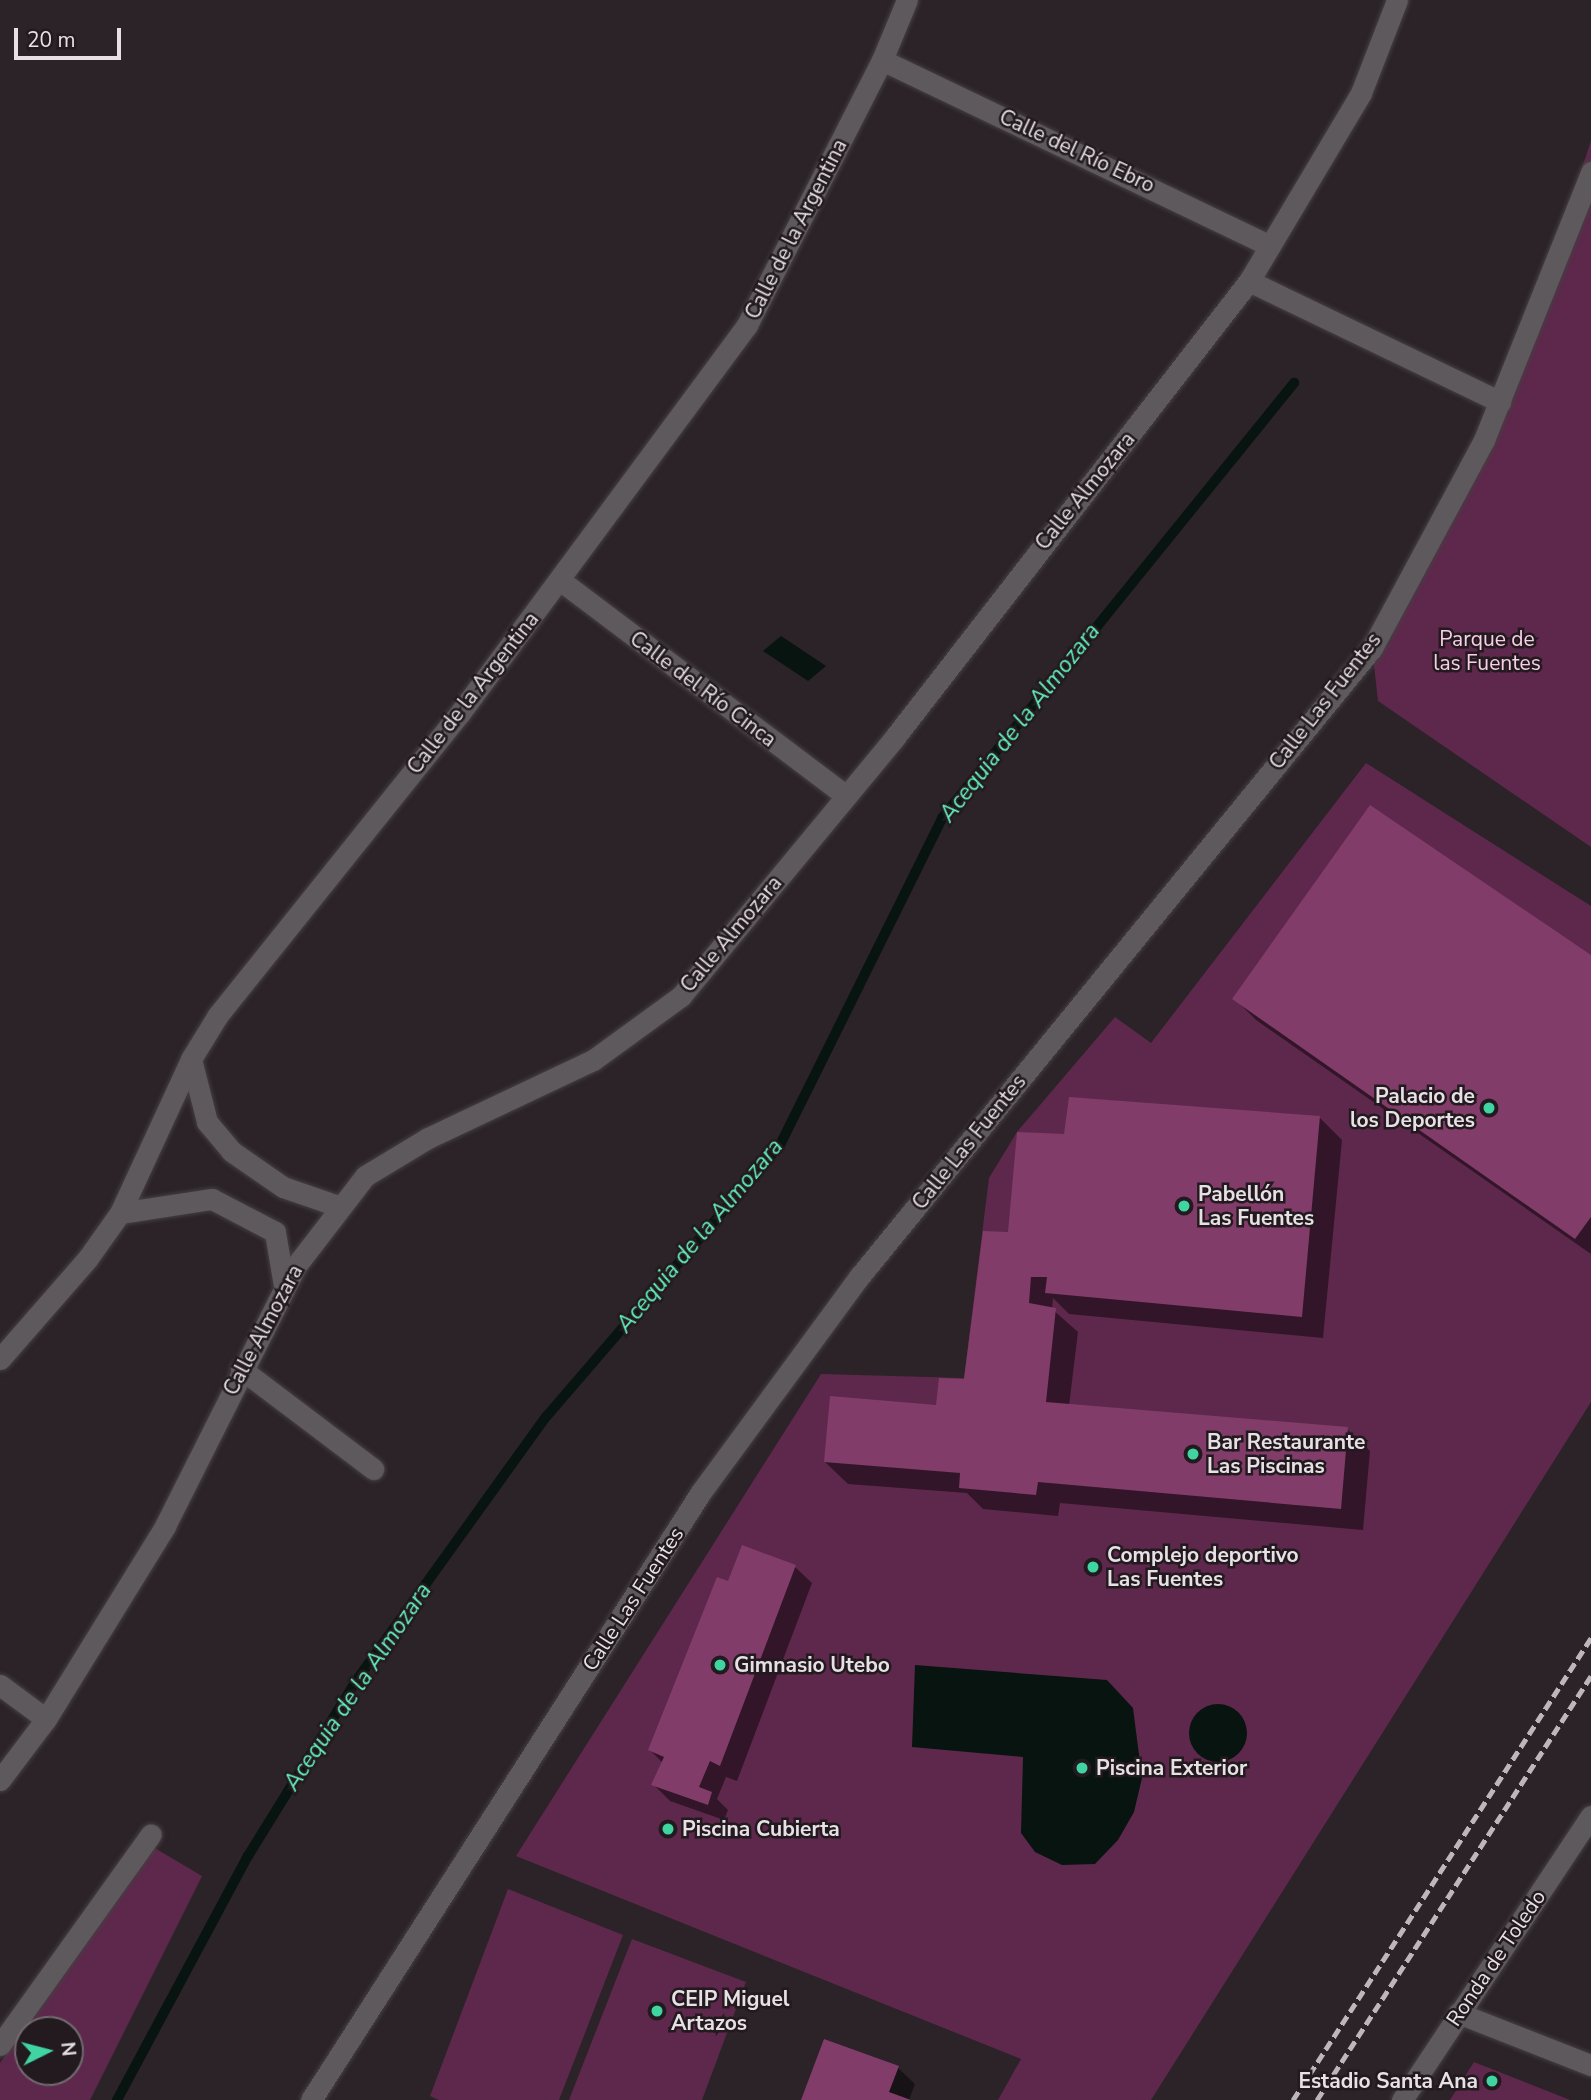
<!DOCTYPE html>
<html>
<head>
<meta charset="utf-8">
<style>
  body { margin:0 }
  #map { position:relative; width:1591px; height:2100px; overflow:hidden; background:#2b2328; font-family:"Nunito Sans",sans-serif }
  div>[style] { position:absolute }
  .green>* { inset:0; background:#5e284c }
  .water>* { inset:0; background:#07140f }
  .round { border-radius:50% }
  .shadow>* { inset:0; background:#0007 }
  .stream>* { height:10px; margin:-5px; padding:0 5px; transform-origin:5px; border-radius:5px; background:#07140f }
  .building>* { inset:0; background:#813c69 }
  .roads { filter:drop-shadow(0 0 2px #453e42) drop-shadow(0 0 2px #453e42) }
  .street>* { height:21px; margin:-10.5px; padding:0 10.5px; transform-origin:10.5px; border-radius:10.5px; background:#5e595c }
  .rail>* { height:5px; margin-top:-2.5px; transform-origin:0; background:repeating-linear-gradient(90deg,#bdb7bb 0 10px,transparent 0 15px) }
  .dots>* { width:19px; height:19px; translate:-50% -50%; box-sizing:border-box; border:4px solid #221a1e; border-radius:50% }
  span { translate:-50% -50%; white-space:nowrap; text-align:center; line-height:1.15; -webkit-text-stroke:5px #221a1e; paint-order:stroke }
  .street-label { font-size:21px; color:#e7e1e5 }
  .park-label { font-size:21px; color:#f8cfe7 }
  .poi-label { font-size:21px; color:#e7e1e5; font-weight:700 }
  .right { translate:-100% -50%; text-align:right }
  .left { translate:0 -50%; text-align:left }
  .water-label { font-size:23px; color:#65f0bd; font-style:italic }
  .north { position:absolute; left:14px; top:2016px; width:70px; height:70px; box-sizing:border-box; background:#221a1e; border:2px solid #716a6e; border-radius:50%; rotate:84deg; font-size:19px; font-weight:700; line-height:28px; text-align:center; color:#e7e1e5 }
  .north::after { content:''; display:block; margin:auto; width:24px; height:32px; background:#3fd4a2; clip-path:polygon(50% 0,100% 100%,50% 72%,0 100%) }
  .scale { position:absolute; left:14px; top:28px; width:107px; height:32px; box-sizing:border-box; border:4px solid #e7e1e5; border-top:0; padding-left:9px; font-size:21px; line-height:24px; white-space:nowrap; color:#e7e1e5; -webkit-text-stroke:5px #221a1e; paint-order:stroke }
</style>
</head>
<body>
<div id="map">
  <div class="green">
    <i style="clip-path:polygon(1591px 141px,1591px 847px,1378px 701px,1372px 648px,1515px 368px)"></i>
    <i style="clip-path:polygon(1366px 763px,1591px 906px,1591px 1402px,1151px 2100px,998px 2100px,1021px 2059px,516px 1856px,821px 1374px,964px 1378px,989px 1178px,1017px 1132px,1115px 1017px,1151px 1043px)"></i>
    <i style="clip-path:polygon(evenodd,153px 1847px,202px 1876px,90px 2100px,0 2100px,0 2063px,153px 1847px,28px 2030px,70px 2030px,70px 2072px,28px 2072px,28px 2030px)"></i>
    <i style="clip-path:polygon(508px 1889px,623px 1935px,559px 2100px,439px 2100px,430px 2096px)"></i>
    <i style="clip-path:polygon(632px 1939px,746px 1982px,702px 2100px,569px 2100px)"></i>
    <i style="clip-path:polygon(1474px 2062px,1570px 2100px,1450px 2100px)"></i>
  </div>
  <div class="water">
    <i style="clip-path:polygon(781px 636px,826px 666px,808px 681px,763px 651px)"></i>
    <i style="clip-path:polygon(915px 1665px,1107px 1680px,1133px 1708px,1142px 1778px,1134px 1812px,1118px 1840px,1095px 1864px,1062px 1865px,1035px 1852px,1021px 1833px,1023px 1757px,912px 1747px)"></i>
    <i class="round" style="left:1189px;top:1704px;width:58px;height:58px"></i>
  </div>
  <div class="shadow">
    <i style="clip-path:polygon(1591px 957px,1591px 1254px,1256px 1020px,1235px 999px)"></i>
    <i style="clip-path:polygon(1320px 1118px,1342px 1140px,1323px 1338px,1069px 1314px,1053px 1298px,1052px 1309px,1078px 1332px,1069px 1406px,1347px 1429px,1370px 1451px,1363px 1530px,1060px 1503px,1058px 1516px,983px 1509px,967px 1493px,848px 1484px,825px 1462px,938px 1406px,965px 1380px,1010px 1234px,1066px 1136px)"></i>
    <i style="clip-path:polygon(795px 1567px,812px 1583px,737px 1781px,726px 1777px,717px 1799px,728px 1810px,724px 1820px,670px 1801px,654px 1785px,663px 1763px,650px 1750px,729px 1583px)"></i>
    <i style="clip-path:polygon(898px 2068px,915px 2084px,909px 2100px,802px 2100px)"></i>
  </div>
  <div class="stream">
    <i style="left:117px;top:2100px;width:277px;rotate:-61.8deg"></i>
    <i style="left:248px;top:1856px;width:206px;rotate:-58.3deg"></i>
    <i style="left:356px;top:1681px;width:325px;rotate:-54.3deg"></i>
    <i style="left:546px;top:1417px;width:359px;rotate:-49.3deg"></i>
    <i style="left:780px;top:1145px;width:365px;rotate:-63.6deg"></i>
    <i style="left:942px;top:818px;width:560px;rotate:-51.02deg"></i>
  </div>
  <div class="building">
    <i style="clip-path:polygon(1370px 805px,1591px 955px,1591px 1217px,1575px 1239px,1232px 999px)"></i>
    <i style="clip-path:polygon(1069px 1097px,1320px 1116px,1302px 1317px,1045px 1293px,1047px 1277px,1031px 1277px,1029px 1303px,1056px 1308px,1046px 1402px,1348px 1427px,1341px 1509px,1038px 1482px,1036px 1495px,959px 1488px,960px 1473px,824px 1462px,830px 1396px,936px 1405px,939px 1378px,964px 1379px,983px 1231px,1008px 1232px,1017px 1132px,1064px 1134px)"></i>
    <i style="clip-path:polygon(742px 1545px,796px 1565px,720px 1766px,710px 1761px,699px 1787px,712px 1792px,708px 1805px,651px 1785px,664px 1757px,648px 1750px,717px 1577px,728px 1581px)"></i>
    <i style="clip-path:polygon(824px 2039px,899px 2066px,889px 2092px,911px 2100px,801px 2100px)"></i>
  </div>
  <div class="roads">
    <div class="street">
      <i style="left:882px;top:60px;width:430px;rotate:25.6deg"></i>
      <i style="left:1249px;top:281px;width:279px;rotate:25.7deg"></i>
      <i style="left:561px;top:581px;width:357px;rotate:37deg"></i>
      <i style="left:191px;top:1059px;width:65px;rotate:75.7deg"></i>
      <i style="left:207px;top:1122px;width:38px;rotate:50deg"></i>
      <i style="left:231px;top:1151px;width:63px;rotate:34.7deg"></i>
      <i style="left:283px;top:1187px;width:61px;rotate:19deg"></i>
      <i style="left:120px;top:1213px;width:93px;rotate:-8.7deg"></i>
      <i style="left:212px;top:1199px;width:71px;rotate:27.6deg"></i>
      <i style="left:275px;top:1232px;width:55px;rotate:80.5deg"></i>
      <i style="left:0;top:1359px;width:134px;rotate:-48.9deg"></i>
      <i style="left:88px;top:1258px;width:55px;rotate:-54.6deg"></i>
      <i style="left:120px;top:1213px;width:170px;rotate:-65.2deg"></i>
      <i style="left:191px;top:1059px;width:52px;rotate:-58.5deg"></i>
      <i style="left:218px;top:1015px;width:387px;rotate:-51.3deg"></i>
      <i style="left:460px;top:713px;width:483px;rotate:-53.5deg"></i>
      <i style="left:747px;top:325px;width:297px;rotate:-63deg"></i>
      <i style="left:882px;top:60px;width:65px;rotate:-67.4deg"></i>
      <i style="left:241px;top:1369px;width:166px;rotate:37.1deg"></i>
      <i style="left:0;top:1685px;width:57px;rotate:36.5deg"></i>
      <i style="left:0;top:1780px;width:76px;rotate:-53deg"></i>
      <i style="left:46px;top:1719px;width:227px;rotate:-58.3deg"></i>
      <i style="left:165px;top:1526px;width:290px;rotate:-63.3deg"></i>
      <i style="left:295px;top:1267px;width:115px;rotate:-52.4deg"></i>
      <i style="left:365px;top:1176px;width:74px;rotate:-31.1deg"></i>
      <i style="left:428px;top:1138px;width:183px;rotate:-25.3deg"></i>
      <i style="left:593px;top:1060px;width:109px;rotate:-36deg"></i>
      <i style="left:681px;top:996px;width:336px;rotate:-50.4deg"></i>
      <i style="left:895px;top:737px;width:577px;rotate:-52.18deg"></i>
      <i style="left:1249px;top:281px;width:219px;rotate:-59.2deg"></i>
      <i style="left:1361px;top:93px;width:100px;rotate:-68.8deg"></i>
      <i style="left:1458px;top:2013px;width:143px;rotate:21.4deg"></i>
      <i style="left:0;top:2045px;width:259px;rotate:-54.4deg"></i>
      <i style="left:311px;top:2100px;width:722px;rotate:-57.32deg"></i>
      <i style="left:701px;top:1492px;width:267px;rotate:-53.7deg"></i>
      <i style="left:859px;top:1277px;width:812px;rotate:-50.8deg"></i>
      <i style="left:1372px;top:648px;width:236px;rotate:-61.7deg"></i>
      <i style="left:1484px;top:440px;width:289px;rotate:-68.2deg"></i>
      <i style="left:1402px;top:2100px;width:341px;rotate:-56.4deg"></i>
    </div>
  </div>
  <div class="rail">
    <i style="left:1293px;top:2100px;width:550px;rotate:-57.18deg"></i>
    <i style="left:1317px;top:2100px;width:505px;rotate:-57.13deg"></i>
  </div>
  <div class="dots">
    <i style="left:1489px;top:1108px;background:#3fd4a2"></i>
    <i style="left:1184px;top:1206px;background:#3fd4a2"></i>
    <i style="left:1193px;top:1454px;background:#3fd4a2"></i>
    <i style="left:1093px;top:1567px;background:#3fd4a2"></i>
    <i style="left:720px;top:1665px;background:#3fd4a2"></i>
    <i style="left:1082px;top:1768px;background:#3fd4a2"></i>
    <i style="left:668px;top:1829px;background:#3fd4a2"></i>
    <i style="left:657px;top:2011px;background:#3fd4a2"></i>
    <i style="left:1492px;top:2081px;background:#3fd4a2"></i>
  </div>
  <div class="street-label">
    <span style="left:1077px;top:151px;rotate:25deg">Calle del Río Ebro</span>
    <span style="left:796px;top:229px;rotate:-63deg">Calle de la Argentina</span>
    <span style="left:1085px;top:491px;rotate:-51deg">Calle Almozara</span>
    <span style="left:703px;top:689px;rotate:37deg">Calle del Río Cinca</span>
    <span style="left:473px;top:693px;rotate:-52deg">Calle de la Argentina</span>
    <span style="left:1325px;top:701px;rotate:-52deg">Calle Las Fuentes</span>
    <span style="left:731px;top:934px;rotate:-50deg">Calle Almozara</span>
    <span style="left:969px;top:1142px;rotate:-51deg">Calle Las Fuentes</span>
    <span style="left:263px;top:1330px;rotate:-62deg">Calle Almozara</span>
    <span style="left:633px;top:1599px;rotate:-57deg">Calle Las Fuentes</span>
    <span style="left:1496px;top:1958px;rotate:-56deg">Ronda de Toledo</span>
  </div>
  <div class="park-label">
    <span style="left:1487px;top:651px">Parque de<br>las Fuentes</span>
  </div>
  <div class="poi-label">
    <span class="right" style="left:1475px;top:1108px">Palacio de<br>los Deportes</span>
    <span class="left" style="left:1198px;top:1206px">Pabellón<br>Las Fuentes</span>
    <span class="left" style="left:1207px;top:1454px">Bar Restaurante<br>Las Piscinas</span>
    <span class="left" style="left:1107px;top:1567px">Complejo deportivo<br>Las Fuentes</span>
    <span class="left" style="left:734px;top:1665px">Gimnasio Utebo</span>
    <span class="left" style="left:1096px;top:1768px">Piscina Exterior</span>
    <span class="left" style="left:682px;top:1829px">Piscina Cubierta</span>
    <span class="left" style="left:671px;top:2011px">CEIP Miguel<br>Artazos</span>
    <span class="right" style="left:1478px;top:2081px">Estadio Santa Ana</span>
  </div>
  <div class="water-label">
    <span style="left:1020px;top:723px;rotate:-52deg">Acequia de la Almozara</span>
    <span style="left:700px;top:1236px;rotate:-50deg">Acequia de la Almozara</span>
    <span style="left:358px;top:1687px;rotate:-56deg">Acequia de la Almozara</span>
  </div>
  <div class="north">N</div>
  <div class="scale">20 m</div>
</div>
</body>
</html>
